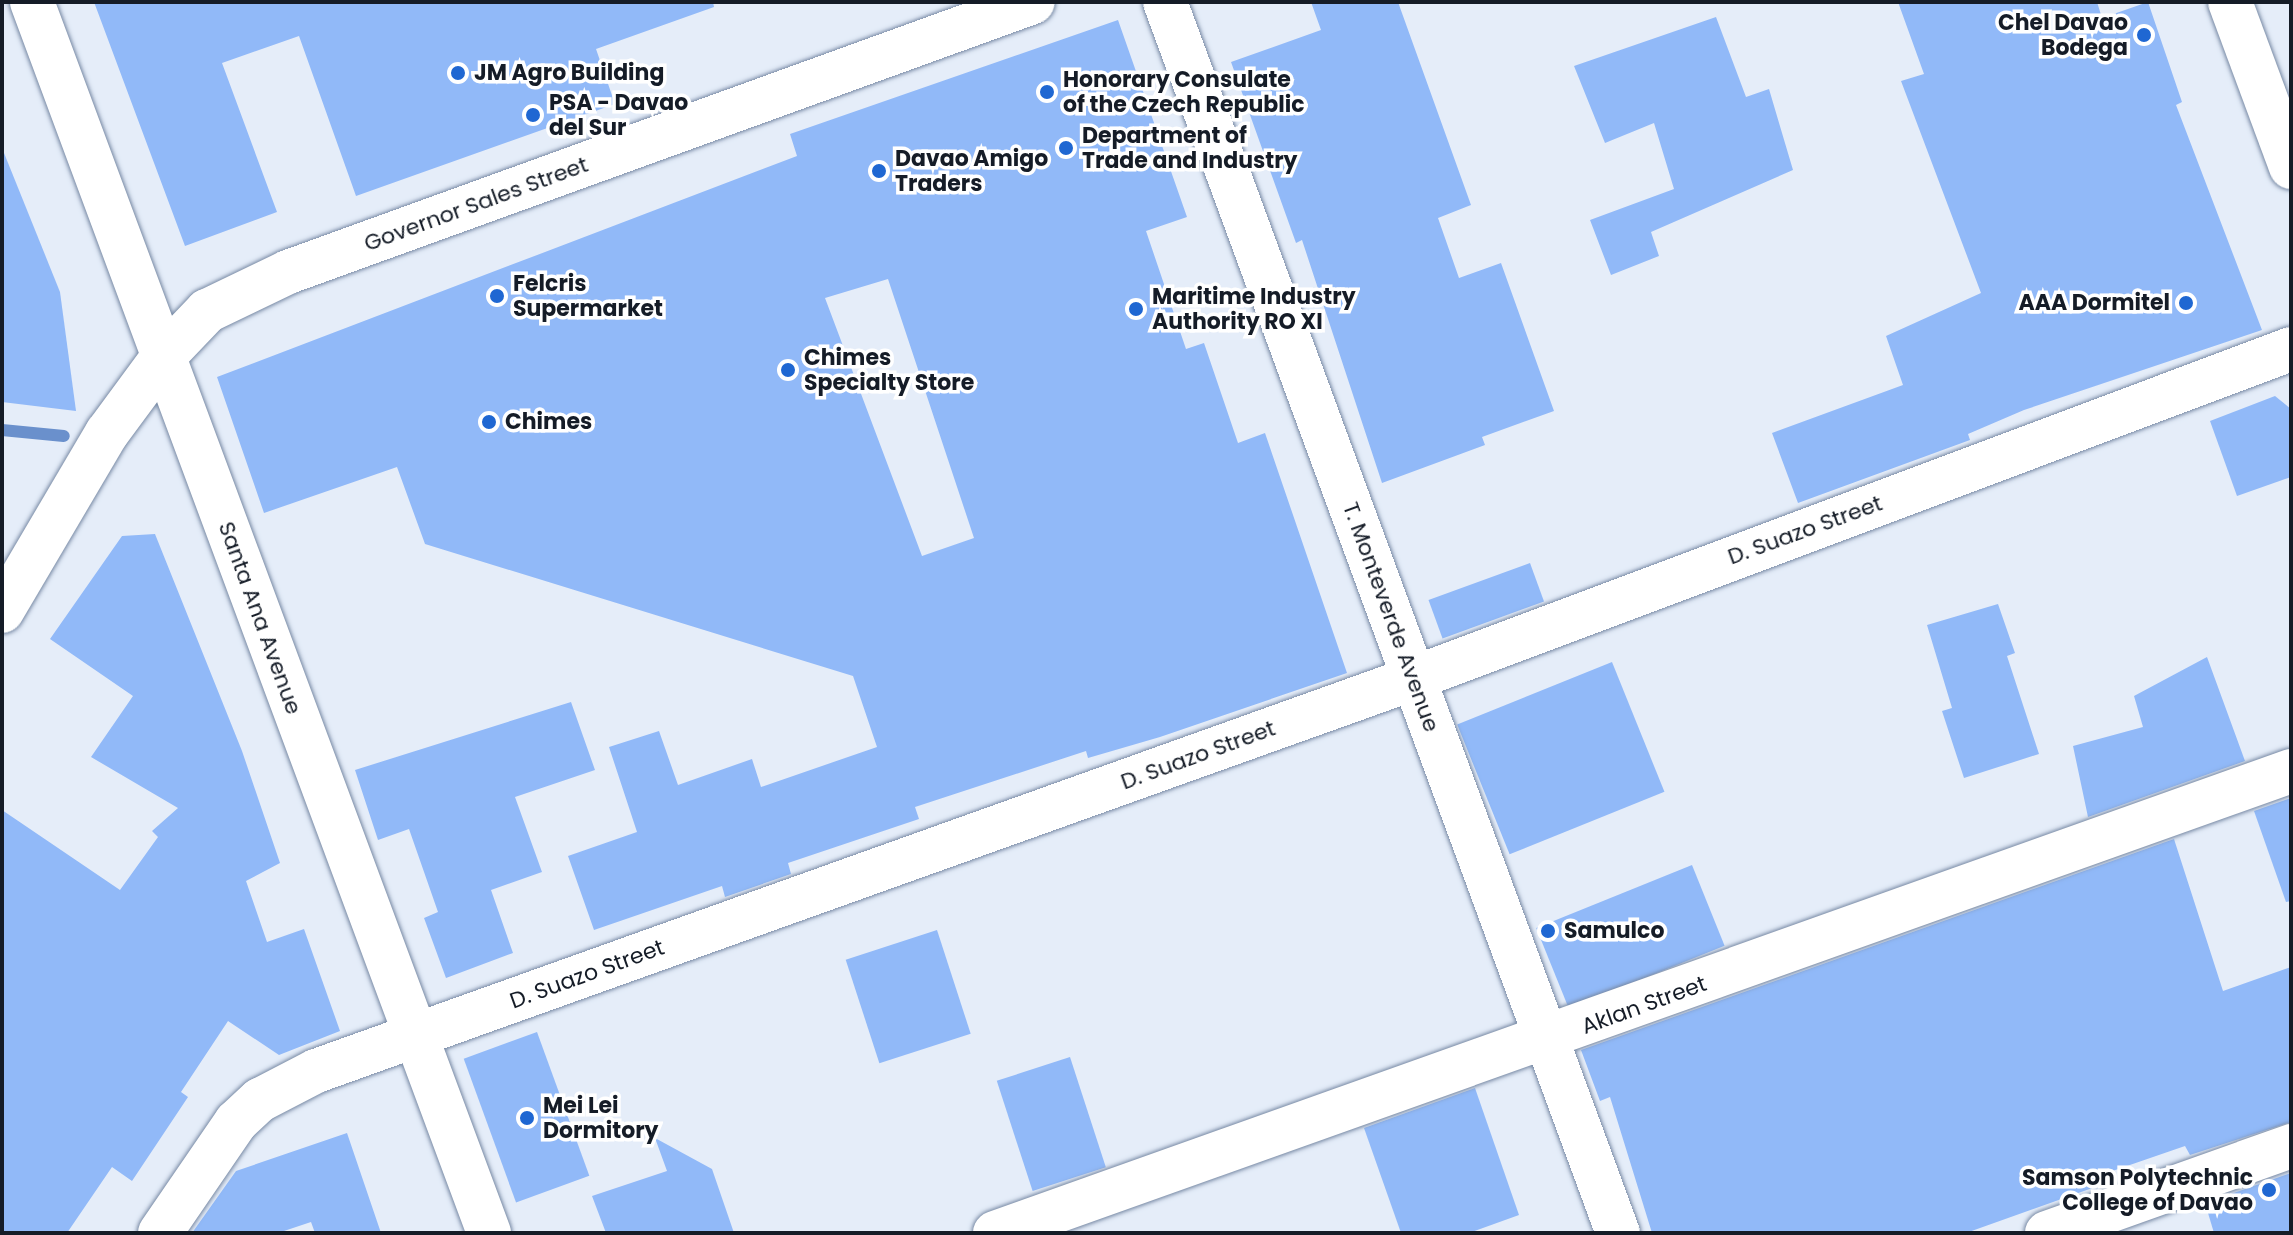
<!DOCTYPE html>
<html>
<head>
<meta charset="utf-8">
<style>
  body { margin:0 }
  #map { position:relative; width:2293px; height:1235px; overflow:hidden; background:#e5edf9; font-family:Poppins,sans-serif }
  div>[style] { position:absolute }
  .stream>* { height:12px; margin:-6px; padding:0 6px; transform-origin:6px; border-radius:6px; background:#6a90cc }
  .building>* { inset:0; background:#91b9f8; transform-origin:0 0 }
  .roads { filter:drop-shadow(0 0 2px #7789a4) drop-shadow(0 0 2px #7789a4) }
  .minor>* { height:44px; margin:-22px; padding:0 22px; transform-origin:22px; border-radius:22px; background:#fff }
  .tertiary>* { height:44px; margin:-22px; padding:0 22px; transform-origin:22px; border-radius:22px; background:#fff }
  .secondary>* { height:44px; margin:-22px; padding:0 22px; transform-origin:22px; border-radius:22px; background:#fff }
  .primary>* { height:44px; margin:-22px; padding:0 22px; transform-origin:22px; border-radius:22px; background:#fff }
  .dots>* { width:22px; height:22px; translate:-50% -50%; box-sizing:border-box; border:4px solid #fff; border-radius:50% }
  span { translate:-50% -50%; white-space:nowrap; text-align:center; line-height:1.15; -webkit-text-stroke:7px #fff; paint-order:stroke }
  .poi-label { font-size:22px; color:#151c27; font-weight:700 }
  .right { translate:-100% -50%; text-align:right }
  .left { translate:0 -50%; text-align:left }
  .street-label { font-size:22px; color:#151c27 }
  .frame { position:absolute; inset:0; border:4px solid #151c27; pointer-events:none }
</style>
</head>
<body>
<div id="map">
  <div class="stream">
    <i style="left:2px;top:430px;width:62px;rotate:5.5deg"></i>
  </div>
  <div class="building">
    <i style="clip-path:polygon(94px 2px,713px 2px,714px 7px,596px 49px,615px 104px,356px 196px,299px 36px,222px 63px,277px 212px,185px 246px)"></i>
    <i style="clip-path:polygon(1311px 2px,1398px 2px,1471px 205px,1438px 218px,1459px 278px,1501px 263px,1554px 411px,1482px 437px,1485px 445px,1382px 483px,1302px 240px,1296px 243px,1231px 62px,1321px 30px)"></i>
    <i style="clip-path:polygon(1898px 2px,2097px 2px,2102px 18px,2148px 2px,2182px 102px,2176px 105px,2262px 330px,2024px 410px,1968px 434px,1970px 440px,1798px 503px,1772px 433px,1903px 385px,1886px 336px,1981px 293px,1901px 81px,1924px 74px)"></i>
    <i style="clip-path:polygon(1716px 17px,1746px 97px,1769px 89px,1793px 170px,1651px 232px,1659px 256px,1611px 275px,1590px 220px,1674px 189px,1654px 123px,1605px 143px,1574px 66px)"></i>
    <i style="clip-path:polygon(evenodd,1118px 20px,1187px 217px,1146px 231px,1186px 349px,1204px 343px,1238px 443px,1265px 433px,1347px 673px,1160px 737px,1088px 758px,1086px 751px,915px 807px,919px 819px,788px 863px,791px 874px,725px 897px,722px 886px,594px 930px,568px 856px,637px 832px,609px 747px,659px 731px,678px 785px,752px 759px,761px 787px,877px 747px,853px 676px,425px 544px,397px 467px,264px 513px,217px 377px,797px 156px,790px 134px,1118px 20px,888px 279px,974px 538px,922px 556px,825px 298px,888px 279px)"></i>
    <i style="clip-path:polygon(2px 148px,60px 292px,76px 411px,2px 402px)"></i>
    <i style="clip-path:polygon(2275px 396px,2291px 409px,2291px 477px,2237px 496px,2210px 421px)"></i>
    <i style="clip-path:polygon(155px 534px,242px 751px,280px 863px,246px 881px,267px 942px,304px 929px,340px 1031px,279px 1055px,228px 1021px,181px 1092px,188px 1097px,132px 1181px,112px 1167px,67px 1233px,2px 1233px,2px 810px,120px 890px,158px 837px,152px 831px,178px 808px,91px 757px,133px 696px,50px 639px,122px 536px)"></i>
    <i style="left:1530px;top:563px;width:41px;height:108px;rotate:70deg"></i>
    <i style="clip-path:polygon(1998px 604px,2015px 653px,2007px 656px,2039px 754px,1964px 778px,1942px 711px,1952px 708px,1927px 625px)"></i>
    <i style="clip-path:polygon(2207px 657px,2245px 761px,2088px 817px,2073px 746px,2143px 727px,2134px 696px)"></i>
    <i style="left:1612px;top:662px;width:140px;height:167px;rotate:68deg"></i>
    <i style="clip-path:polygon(571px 702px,595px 770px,515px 797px,542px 872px,491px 890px,513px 953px,446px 978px,424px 918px,438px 912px,409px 829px,378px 840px,355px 770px)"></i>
    <i style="clip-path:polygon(2291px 798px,2291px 901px,2286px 902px,2254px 811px)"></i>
    <i style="clip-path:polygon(2174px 839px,2223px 991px,2291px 967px,2291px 1122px,2190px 1155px,2185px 1146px,2095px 1177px,2098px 1186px,1966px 1233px,1652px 1233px,1610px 1097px,1600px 1101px,1581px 1050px)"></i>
    <i style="left:1692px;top:865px;width:87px;height:168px;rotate:68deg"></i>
    <i style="left:937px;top:930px;width:109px;height:96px;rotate:72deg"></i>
    <i style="left:537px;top:1032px;width:153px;height:78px;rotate:70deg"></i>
    <i style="left:1070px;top:1057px;width:116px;height:77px;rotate:72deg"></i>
    <i style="clip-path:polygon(1475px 1088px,1519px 1215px,1469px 1233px,1401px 1233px,1364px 1128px)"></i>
    <i style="clip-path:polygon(347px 1133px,381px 1233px,315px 1233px,311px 1222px,278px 1233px,192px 1233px,236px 1171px)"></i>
    <i style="clip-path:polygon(655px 1138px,712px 1169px,734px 1233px,606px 1233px,592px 1196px,667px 1171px)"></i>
    <i style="clip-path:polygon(2291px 1173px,2291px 1233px,2214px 1233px,2205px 1203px)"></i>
  </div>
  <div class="roads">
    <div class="minor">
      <i style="left:163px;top:357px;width:64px;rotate:-46.3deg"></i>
      <i style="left:207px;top:311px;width:90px;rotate:-25.7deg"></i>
      <i style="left:288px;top:272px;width:792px;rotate:-19.92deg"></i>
      <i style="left:160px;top:1233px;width:135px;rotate:-55.6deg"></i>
      <i style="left:236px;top:1122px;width:33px;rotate:-43deg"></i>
      <i style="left:260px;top:1100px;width:63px;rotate:-27.4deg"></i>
      <i style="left:316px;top:1071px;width:1166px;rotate:-19.69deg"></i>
      <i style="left:1414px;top:678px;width:937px;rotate:-20.56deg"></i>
      <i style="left:995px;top:1233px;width:1376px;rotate:-19.62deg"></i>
      <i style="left:2047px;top:1233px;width:259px;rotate:-19.6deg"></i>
    </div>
    <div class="tertiary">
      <i style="left:1165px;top:2px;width:1312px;rotate:69.8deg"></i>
      <i style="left:2px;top:611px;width:207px;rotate:-59.5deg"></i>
      <i style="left:107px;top:433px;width:94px;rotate:-53.6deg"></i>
    </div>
    <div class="secondary">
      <i style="left:2230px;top:2px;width:176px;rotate:69.7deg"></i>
    </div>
    <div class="primary">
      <i style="left:32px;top:2px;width:1313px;rotate:69.63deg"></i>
    </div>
  </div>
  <div class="dots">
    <i style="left:2144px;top:35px;background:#1f67d2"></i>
    <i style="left:458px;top:73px;background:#1f67d2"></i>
    <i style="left:1047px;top:92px;background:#1f67d2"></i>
    <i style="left:533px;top:115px;background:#1f67d2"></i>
    <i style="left:1066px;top:148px;background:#1f67d2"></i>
    <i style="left:879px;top:171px;background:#1f67d2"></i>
    <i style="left:497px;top:296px;background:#1f67d2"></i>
    <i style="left:2186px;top:303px;background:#1f67d2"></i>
    <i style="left:1136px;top:309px;background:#1f67d2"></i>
    <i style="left:788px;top:370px;background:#1f67d2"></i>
    <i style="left:489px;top:422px;background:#1f67d2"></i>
    <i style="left:1548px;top:931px;background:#1f67d2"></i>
    <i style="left:527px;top:1118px;background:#1f67d2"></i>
    <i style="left:2269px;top:1190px;background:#1f67d2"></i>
  </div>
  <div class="poi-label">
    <span class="right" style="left:2128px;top:35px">Chel Davao<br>Bodega</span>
    <span class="left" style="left:474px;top:73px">JM Agro Building</span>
    <span class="left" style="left:1063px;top:92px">Honorary Consulate<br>of the Czech Republic</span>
    <span class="left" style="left:549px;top:115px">PSA - Davao<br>del Sur</span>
    <span class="left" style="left:1082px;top:148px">Department of<br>Trade and Industry</span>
    <span class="left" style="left:895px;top:171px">Davao Amigo<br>Traders</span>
    <span class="left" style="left:513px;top:296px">Felcris<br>Supermarket</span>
    <span class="left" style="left:1152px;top:309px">Maritime Industry<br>Authority RO XI</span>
    <span class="right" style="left:2170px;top:303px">AAA Dormitel</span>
    <span class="left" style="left:804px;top:370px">Chimes<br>Specialty Store</span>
    <span class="left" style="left:505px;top:422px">Chimes</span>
    <span class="left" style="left:1564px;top:931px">Samulco</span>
    <span class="left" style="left:543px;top:1118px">Mei Lei<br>Dormitory</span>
    <span class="right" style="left:2253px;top:1190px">Samson Polytechnic<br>College of Davao</span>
  </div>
  <div class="street-label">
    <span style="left:476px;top:204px;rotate:-20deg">Governor Sales Street</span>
    <span style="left:1805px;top:530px;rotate:-20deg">D. Suazo Street</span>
    <span style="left:1391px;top:617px;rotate:70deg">T. Monteverde Avenue</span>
    <span style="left:260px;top:618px;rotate:70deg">Santa Ana Avenue</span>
    <span style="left:1198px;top:755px;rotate:-20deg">D. Suazo Street</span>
    <span style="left:587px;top:974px;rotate:-20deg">D. Suazo Street</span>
    <span style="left:1644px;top:1005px;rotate:-20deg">Aklan Street</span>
  </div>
  <div class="frame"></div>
</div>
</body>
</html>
